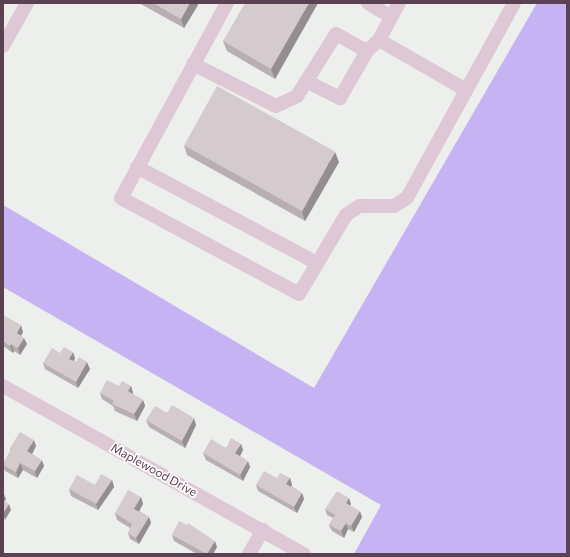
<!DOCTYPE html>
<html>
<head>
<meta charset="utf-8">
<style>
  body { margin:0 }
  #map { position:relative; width:570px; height:557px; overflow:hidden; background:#ecefeb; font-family:Commissioner,sans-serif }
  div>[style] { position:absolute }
  .green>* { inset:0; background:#c5b3f3 }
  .minor>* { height:14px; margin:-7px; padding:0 7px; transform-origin:7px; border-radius:7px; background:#dfc8d6 }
  .wall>* { inset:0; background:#b7afb1 }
  .shaded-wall>* { inset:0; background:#958e90 }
  .building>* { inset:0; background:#d5cbce; transform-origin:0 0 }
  span { translate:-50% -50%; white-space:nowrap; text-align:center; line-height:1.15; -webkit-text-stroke:3.5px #fff; paint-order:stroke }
  .street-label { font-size:12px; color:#5b4252 }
  .frame { position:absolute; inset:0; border:4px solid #5b4252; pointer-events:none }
</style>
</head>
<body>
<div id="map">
  <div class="green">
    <i style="clip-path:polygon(537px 3px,567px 3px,567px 554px,354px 554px,381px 505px,3px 287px,3px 205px,314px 388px)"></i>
  </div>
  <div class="minor">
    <i style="left:227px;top:3px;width:222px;rotate:118.5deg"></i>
    <i style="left:121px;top:198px;width:202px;rotate:28.3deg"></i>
    <i style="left:299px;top:294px;width:92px;rotate:-59.3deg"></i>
    <i style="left:346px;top:215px;width:17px;rotate:-33deg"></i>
    <i style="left:360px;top:206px;width:34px"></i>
    <i style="left:394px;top:206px;width:15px;rotate:-32deg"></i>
    <i style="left:407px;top:198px;width:222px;rotate:-61.2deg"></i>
    <i style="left:368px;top:3px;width:27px;rotate:31deg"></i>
    <i style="left:399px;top:3px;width:42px;rotate:118.4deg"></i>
    <i style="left:379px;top:40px;width:100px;rotate:29.9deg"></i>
    <i style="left:3px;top:46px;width:49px;rotate:-60.8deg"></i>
    <i style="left:193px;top:64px;width:93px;rotate:26.8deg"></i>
    <i style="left:276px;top:106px;width:23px;rotate:-25deg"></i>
    <i style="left:297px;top:96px;width:73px;rotate:-57.8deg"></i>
    <i style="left:336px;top:34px;width:35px;rotate:29deg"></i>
    <i style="left:367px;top:51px;width:16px;rotate:-43deg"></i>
    <i style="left:308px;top:82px;width:36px;rotate:27deg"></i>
    <i style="left:340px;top:98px;width:54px;rotate:-60.1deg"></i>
    <i style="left:137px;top:167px;width:204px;rotate:28.1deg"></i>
    <i style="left:3px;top:386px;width:345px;rotate:29.2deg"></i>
    <i style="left:249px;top:554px;width:28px;rotate:-60deg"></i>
  </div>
  <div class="wall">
    <i style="clip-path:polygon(139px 3px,197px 3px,198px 5px,184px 28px)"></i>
    <i style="clip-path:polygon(318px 3px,275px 79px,227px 51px,223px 41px)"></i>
    <i style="clip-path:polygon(184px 145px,339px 162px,305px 221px,187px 155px)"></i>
    <i style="clip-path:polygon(3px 315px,23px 332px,21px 336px,27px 344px,20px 355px,14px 351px,13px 353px,3px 346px)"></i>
    <i style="clip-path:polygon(60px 353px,75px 358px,74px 361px,90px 369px,78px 388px,45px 369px,43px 363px)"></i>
    <i style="clip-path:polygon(119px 386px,131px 386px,133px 393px,132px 394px,143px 400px,145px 406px,137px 421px,115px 411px,113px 406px,102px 399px,100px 393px)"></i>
    <i style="clip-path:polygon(167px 413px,196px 425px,185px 448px,149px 427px,146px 420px)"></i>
    <i style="clip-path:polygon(241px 444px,243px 450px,240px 456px,250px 467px,243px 481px,206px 460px,203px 453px)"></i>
    <i style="clip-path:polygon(36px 446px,32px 454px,44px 466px,37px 478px,23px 470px,18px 478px,5px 471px,3px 466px,3px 464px,11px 451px,10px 448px)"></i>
    <i style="clip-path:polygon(290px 478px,292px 485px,291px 486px,302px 493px,304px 499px,297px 513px,258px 491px,256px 485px)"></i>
    <i style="clip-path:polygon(112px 480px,114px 487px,98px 510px,71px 496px,69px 489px,95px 485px)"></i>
    <i style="clip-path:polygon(141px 497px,143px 504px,139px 511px,149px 517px,151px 523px,139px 544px,130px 539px,128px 533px,130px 528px,117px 520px,115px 513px)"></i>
    <i style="clip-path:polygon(351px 504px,350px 505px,362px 517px,354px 532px,348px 529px,344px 538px,332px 531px,329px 525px,333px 518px,327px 515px,325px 509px)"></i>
    <i style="clip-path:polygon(187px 525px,217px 547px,213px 554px,197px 554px,174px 541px,172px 535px)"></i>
  </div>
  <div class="shaded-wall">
    <i style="clip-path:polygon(190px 3px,197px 3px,198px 5px,184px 28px,181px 19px)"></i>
    <i style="clip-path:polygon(309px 3px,318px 3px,275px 79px,271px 69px)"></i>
    <i style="clip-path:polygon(335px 152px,339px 162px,305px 221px,302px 212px)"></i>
    <i style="clip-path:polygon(21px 325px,23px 332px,19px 339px,17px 333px)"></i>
    <i style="clip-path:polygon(24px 338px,27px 344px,20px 355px,18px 348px)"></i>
    <i style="clip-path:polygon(11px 344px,14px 351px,13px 353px,10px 346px)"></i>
    <i style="clip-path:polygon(73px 352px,75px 358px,72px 365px,69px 359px)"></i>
    <i style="clip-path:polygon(87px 362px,90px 369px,78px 388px,76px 382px)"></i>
    <i style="clip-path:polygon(131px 386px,133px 393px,130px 398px,128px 391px)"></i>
    <i style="clip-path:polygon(143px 400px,145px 406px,137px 421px,134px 414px)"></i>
    <i style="clip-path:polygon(194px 418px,196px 425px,185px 448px,182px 441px)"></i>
    <i style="clip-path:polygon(34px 440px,36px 446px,30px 458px,27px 451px)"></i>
    <i style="clip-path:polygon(241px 444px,243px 450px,238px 460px,235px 453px)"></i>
    <i style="clip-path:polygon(42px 460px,44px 466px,37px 478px,35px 471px)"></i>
    <i style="clip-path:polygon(248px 461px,250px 467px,243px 481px,240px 475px)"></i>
    <i style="clip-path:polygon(20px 463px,23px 470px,18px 478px,16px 472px)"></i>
    <i style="clip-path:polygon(290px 478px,292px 485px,289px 490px,286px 484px)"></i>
    <i style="clip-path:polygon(112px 480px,114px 487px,98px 510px,96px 504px)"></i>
    <i style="clip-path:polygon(3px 492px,6px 499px,3px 504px)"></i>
    <i style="clip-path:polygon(302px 493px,304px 499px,297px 513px,294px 507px)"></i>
    <i style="clip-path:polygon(141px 497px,143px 504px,137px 515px,134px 509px)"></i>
    <i style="clip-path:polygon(349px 498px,351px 504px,348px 509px,346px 503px)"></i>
    <i style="clip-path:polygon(9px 504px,11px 510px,5px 520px,3px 513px)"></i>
    <i style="clip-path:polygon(360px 511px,362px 517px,354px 532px,351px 526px)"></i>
    <i style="clip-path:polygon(149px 517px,151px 523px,139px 544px,136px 538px)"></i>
    <i style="clip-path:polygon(346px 523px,348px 529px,344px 538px,341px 531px)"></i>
    <i style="clip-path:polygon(215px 541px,217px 547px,213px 554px,207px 554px)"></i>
  </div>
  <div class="building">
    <i style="clip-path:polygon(153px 3px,190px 3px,181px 19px)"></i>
    <i style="clip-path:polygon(245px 3px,309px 3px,271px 69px,223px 41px)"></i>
    <i style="left:217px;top:86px;width:135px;height:68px;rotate:29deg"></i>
    <i style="clip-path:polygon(3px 315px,21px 325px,17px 333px,24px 338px,18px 348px,11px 344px,10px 346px,3px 341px)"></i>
    <i style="clip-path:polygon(64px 347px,73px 352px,69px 359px,76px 362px,79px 357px,87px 362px,76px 382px,43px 363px,52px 348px,60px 353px)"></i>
    <i style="clip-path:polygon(107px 380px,119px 386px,122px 381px,131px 386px,128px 391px,143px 400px,134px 414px,112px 404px,114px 401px,100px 393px)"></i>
    <i style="clip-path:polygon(172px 405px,194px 418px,182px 441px,146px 420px,155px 406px,167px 413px)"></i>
    <i style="clip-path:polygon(20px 432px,34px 440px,27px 451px,42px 460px,35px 471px,20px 463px,16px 472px,3px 465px,3px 464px,11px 449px,10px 448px)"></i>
    <i style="clip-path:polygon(231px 438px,241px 444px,235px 453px,248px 461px,240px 475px,203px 453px,211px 439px,226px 448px)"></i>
    <i style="clip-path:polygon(264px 471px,277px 478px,280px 473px,290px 478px,286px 484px,302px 493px,294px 507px,256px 485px)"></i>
    <i style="clip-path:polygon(101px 474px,112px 480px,96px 504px,69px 489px,77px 475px,95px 485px)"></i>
    <i style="clip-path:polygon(128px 490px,141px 497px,134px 509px,149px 517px,136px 538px,128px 533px,132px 524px,115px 513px)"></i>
    <i style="clip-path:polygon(337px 491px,349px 498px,346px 503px,360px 511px,351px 526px,346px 523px,341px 531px,329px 525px,335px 515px,325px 509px)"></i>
    <i style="clip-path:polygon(3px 500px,9px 504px,3px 513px)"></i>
    <i style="clip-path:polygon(179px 521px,187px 525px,188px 523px,215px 541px,207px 554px,172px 535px)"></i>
  </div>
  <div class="street-label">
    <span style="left:154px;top:470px;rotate:29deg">Maplewood Drive</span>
  </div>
  <div class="frame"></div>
</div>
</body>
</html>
